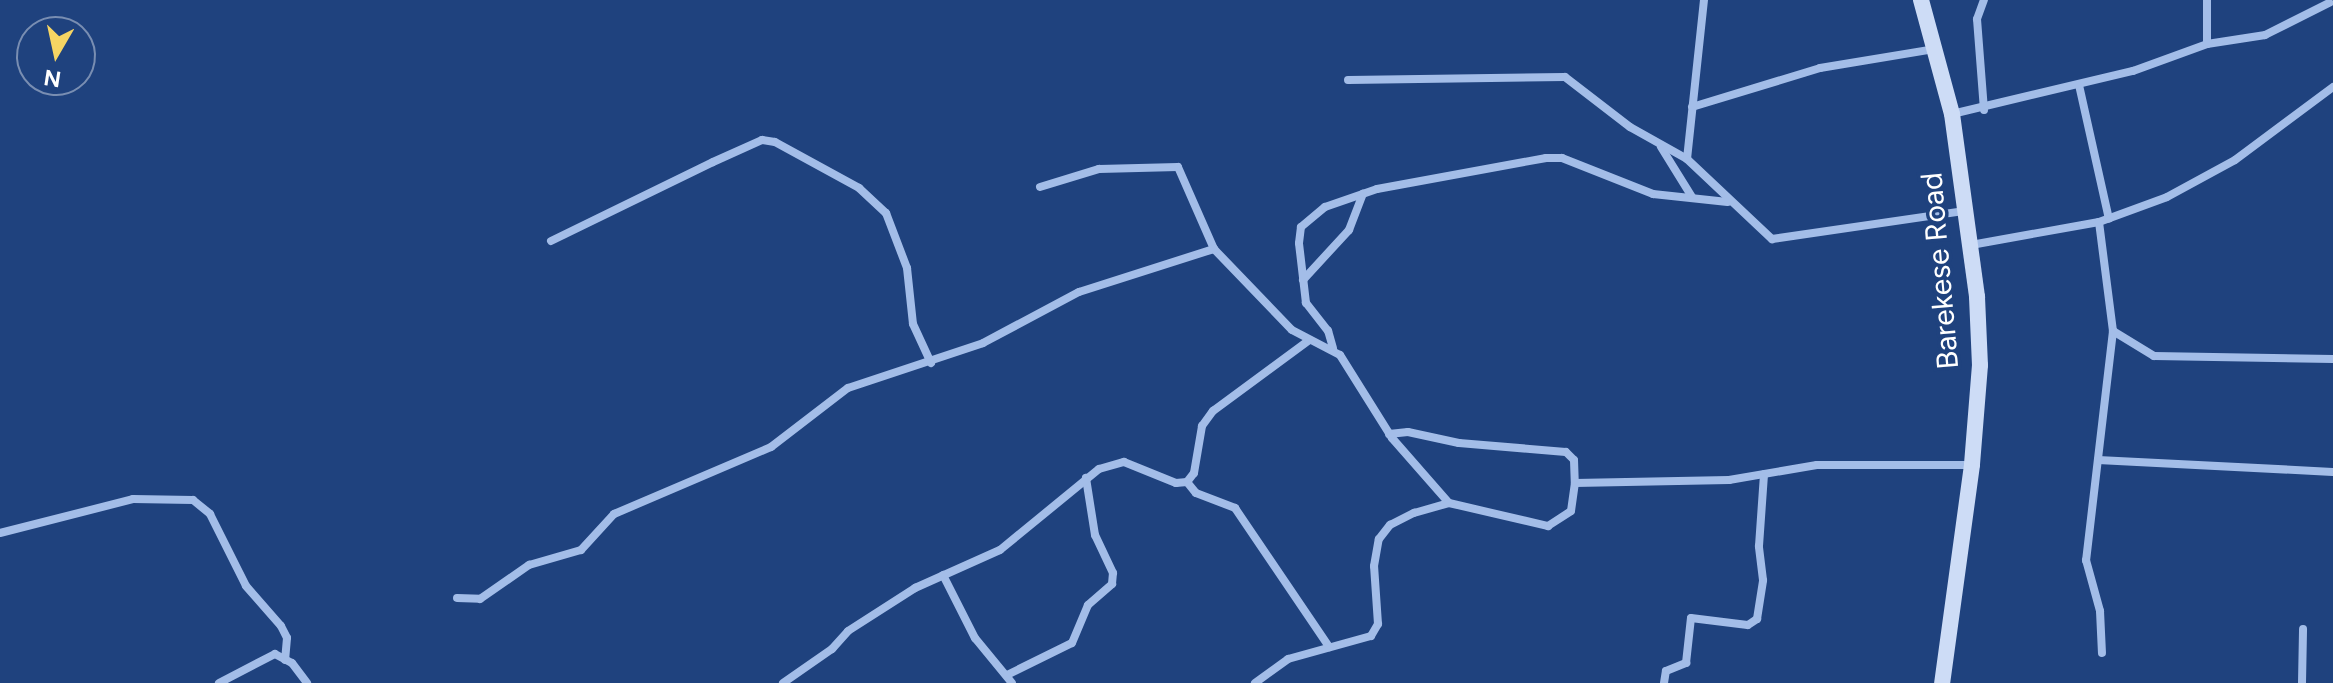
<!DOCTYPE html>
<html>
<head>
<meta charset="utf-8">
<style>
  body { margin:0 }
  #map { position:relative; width:2333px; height:683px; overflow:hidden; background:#1f427e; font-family:Figtree,sans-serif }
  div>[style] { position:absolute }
  .minor>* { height:8px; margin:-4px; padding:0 4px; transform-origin:4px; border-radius:4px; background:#a3bde8 }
  .secondary>* { height:16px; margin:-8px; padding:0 8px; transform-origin:8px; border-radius:8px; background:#cddcf6 }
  span { translate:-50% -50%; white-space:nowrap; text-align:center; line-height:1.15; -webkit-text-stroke:7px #1f427e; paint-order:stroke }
  .street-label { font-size:30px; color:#fff }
  .north { position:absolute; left:16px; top:16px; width:80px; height:80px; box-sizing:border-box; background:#1f427e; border:2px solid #798eb2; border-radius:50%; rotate:189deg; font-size:22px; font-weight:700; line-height:32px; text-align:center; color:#fff }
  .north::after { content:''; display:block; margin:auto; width:28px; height:36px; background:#f6d563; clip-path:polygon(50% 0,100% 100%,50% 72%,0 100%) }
</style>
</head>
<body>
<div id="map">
  <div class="minor">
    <i style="left:2207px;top:44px;width:44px;rotate:-90deg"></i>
    <i style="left:1348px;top:80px;width:217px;rotate:-0.8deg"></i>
    <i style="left:1565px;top:77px;width:82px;rotate:37.6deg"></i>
    <i style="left:1630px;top:127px;width:65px;rotate:29.3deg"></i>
    <i style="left:1687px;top:159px;width:117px;rotate:43.3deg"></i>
    <i style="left:1772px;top:239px;width:195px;rotate:-8.3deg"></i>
    <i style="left:2079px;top:85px;width:137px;rotate:77.4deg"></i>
    <i style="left:1692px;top:107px;width:134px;rotate:-16.9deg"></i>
    <i style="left:1820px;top:68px;width:117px;rotate:-9.4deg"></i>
    <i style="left:1984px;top:110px;width:91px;rotate:-94.4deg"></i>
    <i style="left:1977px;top:19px;width:20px;rotate:-70deg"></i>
    <i style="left:1952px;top:114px;width:186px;rotate:-13.4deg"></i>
    <i style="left:2133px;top:71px;width:79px;rotate:-20deg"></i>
    <i style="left:2207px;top:44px;width:59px;rotate:-8.8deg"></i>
    <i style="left:2265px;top:35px;width:72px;rotate:-26.6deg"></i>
    <i style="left:1661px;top:147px;width:59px;rotate:58.2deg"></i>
    <i style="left:1687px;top:159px;width:160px;rotate:-83.9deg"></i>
    <i style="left:1040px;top:187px;width:62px;rotate:-17deg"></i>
    <i style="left:1099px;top:169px;width:79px;rotate:-1.5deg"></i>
    <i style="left:1178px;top:167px;width:90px;rotate:66.3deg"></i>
    <i style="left:1214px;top:249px;width:112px;rotate:46.1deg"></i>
    <i style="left:1292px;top:330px;width:54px;rotate:27.5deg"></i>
    <i style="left:1340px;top:355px;width:98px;rotate:57.9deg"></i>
    <i style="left:1392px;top:438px;width:86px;rotate:48.8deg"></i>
    <i style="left:2099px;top:222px;width:110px;rotate:82.7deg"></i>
    <i style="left:2113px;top:331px;width:231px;rotate:96.7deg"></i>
    <i style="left:2086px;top:560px;width:53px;rotate:74.6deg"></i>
    <i style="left:2100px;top:611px;width:42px;rotate:87.3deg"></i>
    <i style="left:551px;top:241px;width:180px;rotate:-26deg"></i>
    <i style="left:713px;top:162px;width:54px;rotate:-24.2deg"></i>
    <i style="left:762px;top:140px;width:13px;rotate:9deg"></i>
    <i style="left:775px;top:142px;width:96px;rotate:28.7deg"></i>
    <i style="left:859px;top:188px;width:37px;rotate:43deg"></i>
    <i style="left:886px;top:213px;width:59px;rotate:69.1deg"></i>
    <i style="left:907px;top:268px;width:56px;rotate:83.9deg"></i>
    <i style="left:913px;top:324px;width:43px;rotate:65.2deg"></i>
    <i style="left:1971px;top:245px;width:130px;rotate:-10.2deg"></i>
    <i style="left:2099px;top:222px;width:72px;rotate:-20.2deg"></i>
    <i style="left:2167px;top:197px;width:77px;rotate:-28.6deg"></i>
    <i style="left:2235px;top:160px;width:122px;rotate:-36.7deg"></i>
    <i style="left:1303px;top:280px;width:68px;rotate:-47.4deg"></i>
    <i style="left:1349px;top:230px;width:39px;rotate:-69deg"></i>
    <i style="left:2113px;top:331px;width:48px;rotate:31.4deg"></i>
    <i style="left:2154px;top:356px;width:179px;rotate:1deg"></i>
    <i style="left:1333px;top:348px;width:18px;rotate:-106deg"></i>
    <i style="left:1328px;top:331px;width:36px;rotate:-128deg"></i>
    <i style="left:1306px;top:303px;width:60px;rotate:-96.7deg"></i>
    <i style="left:1299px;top:243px;width:16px;rotate:-83deg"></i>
    <i style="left:1301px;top:227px;width:31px;rotate:-40deg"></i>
    <i style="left:1325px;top:207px;width:55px;rotate:-19.1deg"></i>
    <i style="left:1377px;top:189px;width:172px;rotate:-10.4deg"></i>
    <i style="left:1546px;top:158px;width:16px"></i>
    <i style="left:1562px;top:158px;width:98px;rotate:21.6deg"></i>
    <i style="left:1653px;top:194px;width:75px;rotate:6.1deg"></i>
    <i style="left:1389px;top:434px;width:19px;rotate:-6deg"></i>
    <i style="left:1408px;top:432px;width:52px;rotate:12.2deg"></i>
    <i style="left:1459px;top:443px;width:107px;rotate:4.8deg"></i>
    <i style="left:1566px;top:452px;width:11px;rotate:45deg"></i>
    <i style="left:1574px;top:460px;width:23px;rotate:88deg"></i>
    <i style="left:2098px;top:460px;width:235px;rotate:2.9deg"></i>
    <i style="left:1187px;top:482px;width:14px;rotate:51deg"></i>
    <i style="left:1196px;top:493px;width:42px;rotate:21deg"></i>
    <i style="left:1235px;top:508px;width:168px;rotate:55.9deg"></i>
    <i style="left:0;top:533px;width:137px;rotate:-14.3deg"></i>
    <i style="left:133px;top:499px;width:60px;rotate:1deg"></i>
    <i style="left:193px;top:500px;width:22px;rotate:39deg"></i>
    <i style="left:210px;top:514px;width:80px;rotate:63.4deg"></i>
    <i style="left:246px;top:586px;width:53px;rotate:48.8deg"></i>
    <i style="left:281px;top:626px;width:13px;rotate:63deg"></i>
    <i style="left:287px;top:638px;width:22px;rotate:95deg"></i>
    <i style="left:943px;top:575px;width:71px;rotate:63.1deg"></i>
    <i style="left:975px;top:638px;width:58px;rotate:50.6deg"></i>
    <i style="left:457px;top:598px;width:23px;rotate:2deg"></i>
    <i style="left:480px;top:599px;width:60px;rotate:-34.8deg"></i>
    <i style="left:529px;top:565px;width:54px;rotate:-16.1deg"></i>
    <i style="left:581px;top:550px;width:49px;rotate:-47.5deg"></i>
    <i style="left:614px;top:514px;width:171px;rotate:-23.1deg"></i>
    <i style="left:771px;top:447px;width:97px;rotate:-37.5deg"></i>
    <i style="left:848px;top:388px;width:142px;rotate:-18.4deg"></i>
    <i style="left:983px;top:343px;width:109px;rotate:-28deg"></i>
    <i style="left:1079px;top:292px;width:142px;rotate:-17.7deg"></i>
    <i style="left:1007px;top:675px;width:72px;rotate:-26.2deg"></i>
    <i style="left:1072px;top:643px;width:41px;rotate:-67.2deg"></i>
    <i style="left:1088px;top:605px;width:32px;rotate:-41deg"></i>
    <i style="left:1112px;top:584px;width:11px;rotate:-85deg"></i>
    <i style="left:1113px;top:573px;width:42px;rotate:-115.3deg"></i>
    <i style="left:1095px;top:535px;width:58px;rotate:-99deg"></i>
    <i style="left:219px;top:683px;width:63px;rotate:-27.4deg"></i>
    <i style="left:275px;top:654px;width:19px;rotate:28deg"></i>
    <i style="left:292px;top:663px;width:25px;rotate:53deg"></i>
    <i style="left:783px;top:683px;width:60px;rotate:-34.8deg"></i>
    <i style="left:832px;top:649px;width:24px;rotate:-48deg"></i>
    <i style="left:848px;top:631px;width:80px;rotate:-32.7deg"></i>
    <i style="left:915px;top:588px;width:93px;rotate:-24.1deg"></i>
    <i style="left:1000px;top:550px;width:128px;rotate:-39.3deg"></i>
    <i style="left:1099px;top:469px;width:26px;rotate:-16deg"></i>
    <i style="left:1124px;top:462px;width:56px;rotate:22deg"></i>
    <i style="left:1176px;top:483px;width:11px;rotate:-5deg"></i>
    <i style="left:1187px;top:482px;width:11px;rotate:-52deg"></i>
    <i style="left:1194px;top:473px;width:48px;rotate:-80.3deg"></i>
    <i style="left:1202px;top:426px;width:19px;rotate:-54deg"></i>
    <i style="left:1213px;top:411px;width:118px;rotate:-36.4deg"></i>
    <i style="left:1255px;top:683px;width:41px;rotate:-36deg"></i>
    <i style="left:1288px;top:659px;width:86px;rotate:-15.5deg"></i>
    <i style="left:1371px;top:636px;width:14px;rotate:-60deg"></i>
    <i style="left:1378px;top:624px;width:58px;rotate:-93.9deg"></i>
    <i style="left:1374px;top:566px;width:27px;rotate:-80deg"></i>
    <i style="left:1379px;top:539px;width:18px;rotate:-52deg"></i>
    <i style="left:1390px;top:525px;width:27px;rotate:-27deg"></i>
    <i style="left:1414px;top:513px;width:36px;rotate:-16deg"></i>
    <i style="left:1449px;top:503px;width:102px;rotate:13.1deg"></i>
    <i style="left:1548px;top:526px;width:27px;rotate:-33deg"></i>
    <i style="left:1571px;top:511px;width:28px;rotate:-82deg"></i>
    <i style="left:1575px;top:483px;width:154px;rotate:-1.1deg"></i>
    <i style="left:1729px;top:480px;width:89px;rotate:-9.7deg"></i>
    <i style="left:1817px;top:465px;width:155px"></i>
    <i style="left:1664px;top:683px;width:12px;rotate:-81deg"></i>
    <i style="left:1666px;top:671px;width:22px;rotate:-22deg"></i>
    <i style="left:1686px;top:663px;width:45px;rotate:-83.7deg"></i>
    <i style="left:1691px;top:618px;width:57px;rotate:7deg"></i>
    <i style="left:1748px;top:625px;width:11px;rotate:-34deg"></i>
    <i style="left:1757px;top:619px;width:39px;rotate:-81deg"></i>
    <i style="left:1763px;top:580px;width:34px;rotate:-97deg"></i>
    <i style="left:1759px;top:546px;width:72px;rotate:-86deg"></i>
    <i style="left:2302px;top:683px;width:54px;rotate:-88.9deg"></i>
  </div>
  <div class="secondary">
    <i style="left:1921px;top:0;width:118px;rotate:74.8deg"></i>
    <i style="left:1952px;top:114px;width:185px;rotate:82.2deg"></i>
    <i style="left:1977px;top:297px;width:68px;rotate:87.5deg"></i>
    <i style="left:1980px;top:365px;width:100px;rotate:94.6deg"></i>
    <i style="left:1972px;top:465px;width:220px;rotate:97.8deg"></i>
  </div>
  <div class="street-label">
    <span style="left:1940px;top:271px;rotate:-95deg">Barekese Road</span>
  </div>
  <div class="north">N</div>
</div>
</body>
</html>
